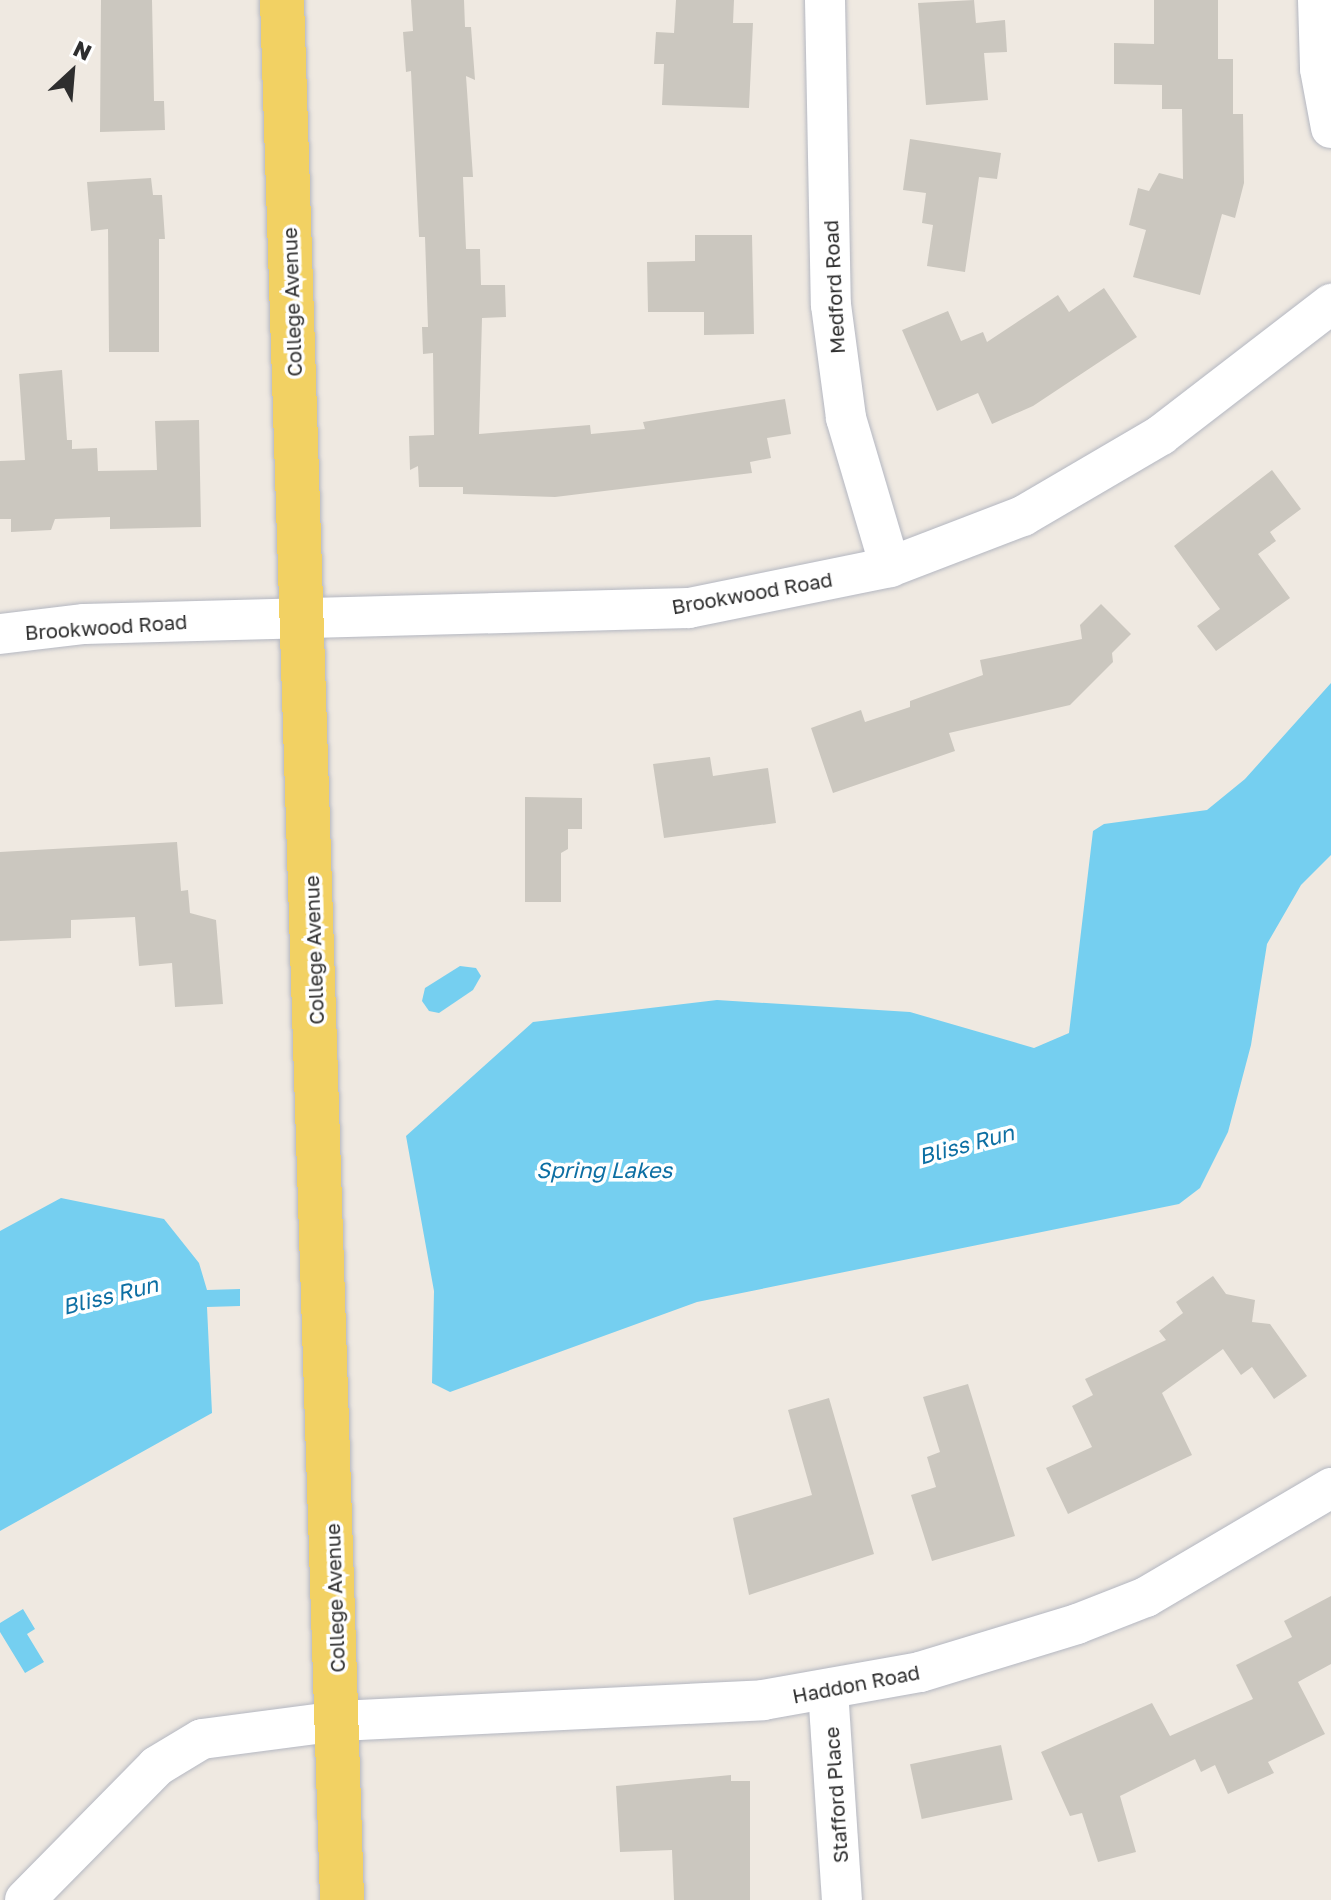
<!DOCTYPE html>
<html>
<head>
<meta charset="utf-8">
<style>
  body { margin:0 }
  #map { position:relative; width:1331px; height:1900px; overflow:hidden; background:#efe9e1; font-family:"Golos Text",sans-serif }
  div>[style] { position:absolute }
  .water>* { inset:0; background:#75cff0 }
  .building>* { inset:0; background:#cbc7bf; transform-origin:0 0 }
  .roads { filter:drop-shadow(0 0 2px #b4b7c1) drop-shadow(0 0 2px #b4b7c1) }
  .minor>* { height:40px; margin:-20px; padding:0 20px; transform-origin:20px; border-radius:20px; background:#fff }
  .major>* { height:44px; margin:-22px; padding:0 22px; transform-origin:22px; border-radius:22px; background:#f2d163 }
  span { translate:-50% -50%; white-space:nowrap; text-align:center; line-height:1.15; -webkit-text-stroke:7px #fff; paint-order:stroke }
  .street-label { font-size:20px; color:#2e2e2e }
  .water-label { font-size:22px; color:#0d6fa3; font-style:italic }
  .north { position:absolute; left:32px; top:32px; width:80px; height:80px; -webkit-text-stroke:6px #fff; paint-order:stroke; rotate:26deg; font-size:22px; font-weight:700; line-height:32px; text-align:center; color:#2e2e2e }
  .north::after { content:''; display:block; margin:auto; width:28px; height:36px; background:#2e2e2e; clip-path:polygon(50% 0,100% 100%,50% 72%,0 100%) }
</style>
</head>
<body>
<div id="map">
  <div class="water">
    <i style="clip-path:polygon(1331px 683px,1331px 855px,1301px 885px,1267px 944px,1251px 1045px,1228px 1132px,1200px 1188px,1179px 1204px,697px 1302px,450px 1392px,432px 1383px,434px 1291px,406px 1136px,533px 1022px,717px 1000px,910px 1012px,1034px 1048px,1069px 1033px,1093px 831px,1104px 824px,1207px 810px,1245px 779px)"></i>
    <i style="clip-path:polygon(460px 966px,476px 968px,481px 976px,473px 990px,439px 1013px,429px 1011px,422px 1001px,425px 988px)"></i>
    <i style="clip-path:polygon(61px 1198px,164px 1219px,199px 1263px,207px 1290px,240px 1289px,240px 1306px,207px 1307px,212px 1413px,0 1531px,0 1231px)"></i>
    <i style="clip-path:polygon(23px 1609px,35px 1629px,27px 1634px,44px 1662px,25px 1673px,0 1632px,0 1623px)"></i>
  </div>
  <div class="building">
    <i style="clip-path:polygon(101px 0,152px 0,154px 101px,164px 101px,165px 130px,100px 132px)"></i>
    <i style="clip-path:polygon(411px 0,464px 0,465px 27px,471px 27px,475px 80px,466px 76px,473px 177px,463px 177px,466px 249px,480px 249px,481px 285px,505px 285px,506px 317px,482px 318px,479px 434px,590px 425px,591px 434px,645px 429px,643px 422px,785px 399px,791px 434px,767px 438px,771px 458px,750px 462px,752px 473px,555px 497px,463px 494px,463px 487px,419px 487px,418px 466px,410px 470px,409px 436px,434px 435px,433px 353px,423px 354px,422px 327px,428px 327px,425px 237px,419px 237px,411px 71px,406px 72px,403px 32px,413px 31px)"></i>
    <i style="clip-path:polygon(676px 0,734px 0,733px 23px,753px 23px,749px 108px,662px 105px,664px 64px,654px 64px,656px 32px,674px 33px)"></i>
    <i style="clip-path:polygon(974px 0,976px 23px,1005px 20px,1007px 52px,984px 53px,988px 100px,926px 105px,918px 3px)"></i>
    <i style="clip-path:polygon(1154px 0,1218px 0,1218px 59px,1233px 59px,1233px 114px,1243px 114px,1244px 183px,1235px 218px,1222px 214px,1200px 295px,1133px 277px,1146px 230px,1129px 225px,1138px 188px,1149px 191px,1159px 173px,1183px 179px,1182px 109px,1162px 109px,1162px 85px,1114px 84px,1114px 43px,1154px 44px)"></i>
    <i style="clip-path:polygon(910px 139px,1001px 153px,997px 179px,979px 177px,965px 272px,927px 266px,933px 225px,922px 223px,926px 193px,903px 190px)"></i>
    <i style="clip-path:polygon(151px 178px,153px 195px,162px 195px,165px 239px,159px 239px,159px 352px,109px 352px,108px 229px,91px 231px,87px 182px)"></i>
    <i style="clip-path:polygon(695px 235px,752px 235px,754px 334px,704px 335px,704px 312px,648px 312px,647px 262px,695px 261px)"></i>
    <i style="clip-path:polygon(1104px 288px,1137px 337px,1033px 406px,992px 424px,978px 393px,937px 411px,902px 330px,948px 311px,961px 341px,983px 332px,987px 342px,1058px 295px,1069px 312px)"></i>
    <i style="clip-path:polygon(62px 370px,67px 440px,72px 440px,72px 449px,97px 448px,98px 471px,157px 470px,155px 421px,199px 420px,201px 527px,110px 529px,110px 517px,55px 519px,51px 530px,11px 532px,11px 519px,0 519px,0 461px,25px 460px,19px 374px)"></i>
    <i style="clip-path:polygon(1272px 470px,1301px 509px,1270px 532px,1276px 541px,1258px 554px,1290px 598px,1216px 651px,1197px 626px,1220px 609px,1174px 546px)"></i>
    <i style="clip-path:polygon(1101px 604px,1131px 634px,1112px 653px,1113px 662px,1070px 705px,949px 733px,955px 751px,833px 793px,811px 728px,861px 710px,865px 722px,910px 707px,910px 701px,983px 675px,980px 660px,1082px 639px,1080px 625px)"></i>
    <i style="clip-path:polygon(710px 757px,713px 776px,768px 768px,776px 823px,664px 838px,653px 764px)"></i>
    <i style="clip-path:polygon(525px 797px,582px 798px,582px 829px,568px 829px,568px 849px,561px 853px,561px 902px,525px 902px)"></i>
    <i style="clip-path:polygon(177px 842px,181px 891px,188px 890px,190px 913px,216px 920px,223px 1004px,175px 1007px,172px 963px,139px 966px,135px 917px,71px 920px,71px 938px,0 941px,0 852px)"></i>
    <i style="clip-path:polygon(1213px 1276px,1226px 1294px,1255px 1300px,1252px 1322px,1270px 1324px,1307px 1376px,1274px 1399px,1252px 1367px,1241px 1375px,1223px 1349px,1162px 1393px,1192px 1455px,1068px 1514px,1046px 1468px,1092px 1447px,1072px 1406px,1093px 1395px,1085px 1379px,1166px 1340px,1159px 1331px,1183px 1313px,1176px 1302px)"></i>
    <i style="clip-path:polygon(968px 1384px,1015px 1536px,932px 1561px,911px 1495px,936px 1487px,927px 1457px,940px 1452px,923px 1397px)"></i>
    <i style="clip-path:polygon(829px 1398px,874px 1554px,749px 1595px,733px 1518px,812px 1495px,788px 1410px)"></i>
    <i style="clip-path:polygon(1331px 1596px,1331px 1664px,1298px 1682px,1325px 1734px,1268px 1762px,1274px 1773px,1228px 1794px,1215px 1765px,1201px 1772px,1195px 1759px,1120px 1796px,1136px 1852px,1098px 1862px,1082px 1813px,1070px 1816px,1041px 1752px,1152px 1703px,1170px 1736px,1253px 1699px,1236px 1665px,1292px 1637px,1284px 1621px)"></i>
    <i style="left:1001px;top:1745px;width:56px;height:93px;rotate:78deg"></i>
    <i style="clip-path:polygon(731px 1775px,731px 1781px,750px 1781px,750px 1900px,674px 1900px,672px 1850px,620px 1852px,616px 1786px)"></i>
  </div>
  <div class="roads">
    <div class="minor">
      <i style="left:825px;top:0;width:305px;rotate:88.9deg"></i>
      <i style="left:831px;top:305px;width:114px;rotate:82.4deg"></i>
      <i style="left:846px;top:418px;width:155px;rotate:73.5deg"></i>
      <i style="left:1318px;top:0;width:69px;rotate:88.3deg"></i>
      <i style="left:1320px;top:69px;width:60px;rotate:79.4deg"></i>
      <i style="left:0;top:634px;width:85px;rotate:-6.8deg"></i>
      <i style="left:84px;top:624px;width:605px;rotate:-1.51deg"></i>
      <i style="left:689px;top:608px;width:205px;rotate:-11.5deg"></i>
      <i style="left:890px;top:567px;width:142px;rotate:-21deg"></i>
      <i style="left:1023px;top:516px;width:160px;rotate:-30.4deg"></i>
      <i style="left:1161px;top:435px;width:215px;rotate:-37.6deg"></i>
      <i style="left:828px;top:1690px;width:210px;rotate:86.2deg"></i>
      <i style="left:25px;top:1900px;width:188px;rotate:-45.4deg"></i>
      <i style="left:157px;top:1766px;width:52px;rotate:-31deg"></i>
      <i style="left:202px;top:1739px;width:138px;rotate:-7.5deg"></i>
      <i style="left:339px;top:1721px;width:425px;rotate:-2.8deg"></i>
      <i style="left:763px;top:1700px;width:159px;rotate:-10.1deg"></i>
      <i style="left:920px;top:1672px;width:164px;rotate:-17deg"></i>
      <i style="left:1077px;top:1624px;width:74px;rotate:-21.4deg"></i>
      <i style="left:1146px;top:1597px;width:215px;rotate:-30.5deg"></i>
    </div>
    <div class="major">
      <i style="left:282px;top:0;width:1901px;rotate:88.19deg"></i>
    </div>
  </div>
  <div class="street-label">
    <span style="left:834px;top:287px;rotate:-93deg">Medford Road</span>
    <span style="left:292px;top:302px;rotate:-92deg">College Avenue</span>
    <span style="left:752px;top:593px;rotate:-10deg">Brookwood Road</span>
    <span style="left:106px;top:627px;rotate:-4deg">Brookwood Road</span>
    <span style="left:314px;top:950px;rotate:-92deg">College Avenue</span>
    <span style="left:335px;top:1598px;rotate:-92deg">College Avenue</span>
    <span style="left:856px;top:1684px;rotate:-11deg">Haddon Road</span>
    <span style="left:836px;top:1795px;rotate:-94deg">Stafford Place</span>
  </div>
  <div class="water-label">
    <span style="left:966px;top:1144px;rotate:-15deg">Bliss Run</span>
    <span style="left:604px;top:1170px">Spring Lakes</span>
    <span style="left:110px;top:1295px;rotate:-14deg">Bliss Run</span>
  </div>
  <div class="north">N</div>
</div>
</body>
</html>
